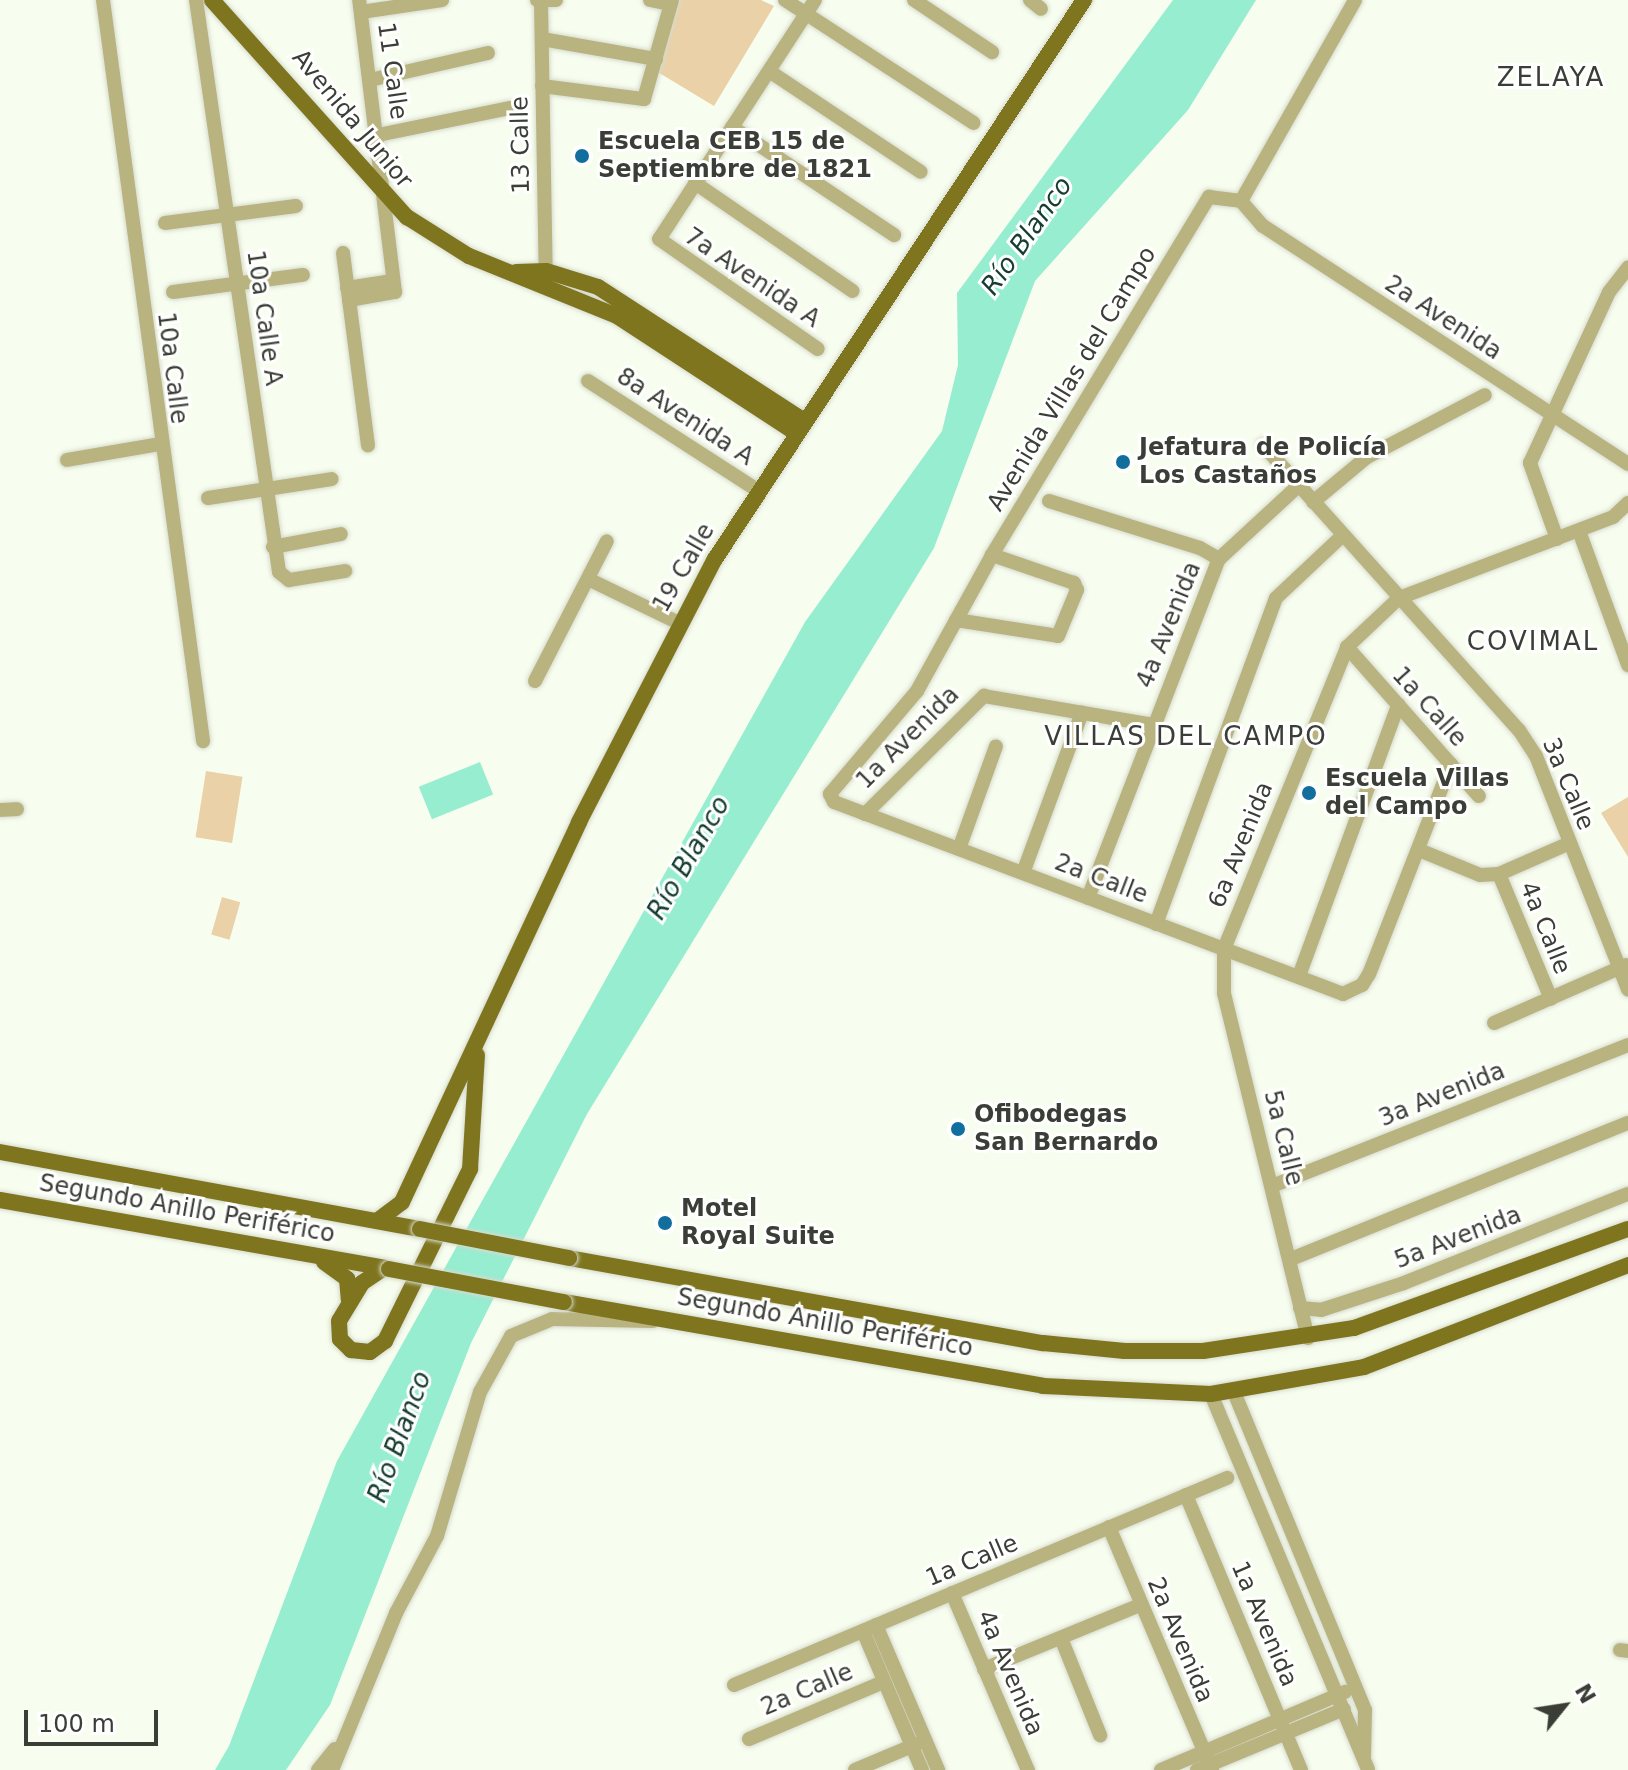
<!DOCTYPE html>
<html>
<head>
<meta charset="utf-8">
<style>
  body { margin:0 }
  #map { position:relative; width:1628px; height:1770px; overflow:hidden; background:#f8feef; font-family:"DejaVu Sans",sans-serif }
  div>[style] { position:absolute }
  .green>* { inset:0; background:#ead1a7; transform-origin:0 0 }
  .water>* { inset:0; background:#96edd0; transform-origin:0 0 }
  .roads { filter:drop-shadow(0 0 2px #d6dbce) drop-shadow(0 0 2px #d6dbce) }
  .minor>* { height:14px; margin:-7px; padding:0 7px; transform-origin:7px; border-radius:7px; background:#b9b380 }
  .major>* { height:16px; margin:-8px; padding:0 8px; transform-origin:8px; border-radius:8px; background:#7f751f }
  .bridges { filter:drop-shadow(0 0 2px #d6dbce) drop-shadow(0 0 2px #d6dbce) }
  .major-bridge>* { height:16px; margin:-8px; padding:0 8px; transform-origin:8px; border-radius:8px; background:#7f751f }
  .dots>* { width:22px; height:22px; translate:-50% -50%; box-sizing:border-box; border:4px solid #fff; border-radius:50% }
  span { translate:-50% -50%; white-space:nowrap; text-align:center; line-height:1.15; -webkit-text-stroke:6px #fff; paint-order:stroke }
  .street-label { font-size:24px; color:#3b3e36 }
  .poi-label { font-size:24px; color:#3b3e36; font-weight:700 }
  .left { translate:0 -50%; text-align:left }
  .neighbourhood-label { font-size:26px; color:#3b3e36; letter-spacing:2px }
  .water-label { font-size:26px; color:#163d31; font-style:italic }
  .north { position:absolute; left:1524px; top:1666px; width:80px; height:80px; -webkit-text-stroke:6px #fff; paint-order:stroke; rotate:60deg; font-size:22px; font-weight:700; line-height:32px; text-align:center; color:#3b3e36 }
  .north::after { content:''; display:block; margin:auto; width:28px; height:36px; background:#3b3e36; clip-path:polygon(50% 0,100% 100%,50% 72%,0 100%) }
  .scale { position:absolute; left:24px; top:1710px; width:134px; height:36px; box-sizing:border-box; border:4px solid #3b3e36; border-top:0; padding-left:10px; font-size:24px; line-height:28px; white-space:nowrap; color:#3b3e36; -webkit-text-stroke:6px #fff; paint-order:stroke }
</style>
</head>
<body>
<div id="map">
  <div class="green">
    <i style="clip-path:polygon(679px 0,761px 0,774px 6px,714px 106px,656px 71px)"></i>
    <i style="left:206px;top:771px;width:37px;height:67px;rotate:9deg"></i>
    <i style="clip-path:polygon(1628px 797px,1628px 857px,1601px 813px)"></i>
    <i style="left:222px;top:897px;width:19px;height:39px;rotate:16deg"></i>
  </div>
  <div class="water">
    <i style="clip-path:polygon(1173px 0,1256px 0,1188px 110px,1035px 281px,934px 548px,587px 1114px,471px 1343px,330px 1705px,286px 1770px,215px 1770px,229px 1746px,337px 1461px,805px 622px,942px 431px,958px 365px,957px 293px)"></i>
    <i style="left:480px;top:762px;width:35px;height:66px;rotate:68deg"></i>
  </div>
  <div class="roads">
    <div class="minor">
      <i style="left:103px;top:0;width:748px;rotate:82.31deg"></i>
      <i style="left:196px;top:0;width:578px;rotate:81.74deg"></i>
      <i style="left:279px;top:572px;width:13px;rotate:39deg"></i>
      <i style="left:289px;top:580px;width:57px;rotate:-9.1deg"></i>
      <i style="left:537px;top:0;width:19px"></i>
      <i style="left:650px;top:0;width:21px;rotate:11deg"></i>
      <i style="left:785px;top:0;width:225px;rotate:33.1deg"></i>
      <i style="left:815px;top:0;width:285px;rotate:123.1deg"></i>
      <i style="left:659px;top:239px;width:193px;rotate:34.7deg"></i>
      <i style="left:914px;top:0;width:94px;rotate:33.7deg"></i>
      <i style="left:1030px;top:0;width:14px;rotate:39deg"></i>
      <i style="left:541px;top:2px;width:279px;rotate:89deg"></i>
      <i style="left:361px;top:12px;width:82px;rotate:-8.4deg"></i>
      <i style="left:542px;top:39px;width:116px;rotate:10deg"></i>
      <i style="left:769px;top:71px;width:182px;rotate:33.6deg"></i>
      <i style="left:370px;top:80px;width:121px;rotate:-12.9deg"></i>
      <i style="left:542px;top:86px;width:103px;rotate:7.3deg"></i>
      <i style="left:644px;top:99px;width:103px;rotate:-74.2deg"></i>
      <i style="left:732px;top:127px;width:195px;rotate:33.7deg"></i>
      <i style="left:378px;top:135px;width:134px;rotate:-11.6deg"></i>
      <i style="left:695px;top:183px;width:191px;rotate:34.4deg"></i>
      <i style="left:1241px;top:201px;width:231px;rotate:-60.4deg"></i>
      <i style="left:165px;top:223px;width:132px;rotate:-7.4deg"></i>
      <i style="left:343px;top:253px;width:194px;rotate:82.6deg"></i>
      <i style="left:347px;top:288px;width:46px;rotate:-8.8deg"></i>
      <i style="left:173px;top:292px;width:131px;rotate:-7.5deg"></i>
      <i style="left:349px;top:300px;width:47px;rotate:-9.9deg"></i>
      <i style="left:395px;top:292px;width:294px;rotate:-97deg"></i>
      <i style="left:588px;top:381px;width:203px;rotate:32.8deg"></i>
      <i style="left:1263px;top:445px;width:383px;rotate:48.1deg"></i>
      <i style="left:1519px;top:730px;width:31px;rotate:57deg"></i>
      <i style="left:1536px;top:756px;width:251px;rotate:68.5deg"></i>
      <i style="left:67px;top:460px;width:94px;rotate:-9.8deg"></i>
      <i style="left:208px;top:498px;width:125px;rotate:-8.7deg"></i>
      <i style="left:1049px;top:501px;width:158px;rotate:17.3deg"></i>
      <i style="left:1200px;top:548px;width:22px;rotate:30deg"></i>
      <i style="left:1313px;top:502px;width:70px;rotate:-39.8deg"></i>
      <i style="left:1367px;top:457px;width:133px;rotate:-27.7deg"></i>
      <i style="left:1579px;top:531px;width:143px;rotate:69.9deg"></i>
      <i style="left:1557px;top:539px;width:81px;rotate:-109.6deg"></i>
      <i style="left:1530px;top:463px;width:188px;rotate:-65.2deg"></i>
      <i style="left:1609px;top:292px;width:31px;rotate:-52deg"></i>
      <i style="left:273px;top:547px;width:69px;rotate:-10.8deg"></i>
      <i style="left:588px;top:579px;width:101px;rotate:25.8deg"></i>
      <i style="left:956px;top:620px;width:103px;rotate:8.9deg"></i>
      <i style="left:1058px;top:636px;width:50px;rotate:-67.6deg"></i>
      <i style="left:1077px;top:590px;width:8px;rotate:-113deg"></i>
      <i style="left:1074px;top:583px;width:87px;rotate:-161.1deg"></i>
      <i style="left:1347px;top:647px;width:199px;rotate:48.5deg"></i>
      <i style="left:535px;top:681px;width:157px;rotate:-62.8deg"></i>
      <i style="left:1451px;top:764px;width:225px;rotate:111.3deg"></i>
      <i style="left:1369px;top:974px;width:13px;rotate:122deg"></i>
      <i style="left:1362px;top:985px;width:21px;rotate:155deg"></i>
      <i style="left:1343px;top:994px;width:544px;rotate:-159.33deg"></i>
      <i style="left:834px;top:802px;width:9px;rotate:-117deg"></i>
      <i style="left:830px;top:794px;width:135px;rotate:-49.8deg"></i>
      <i style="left:917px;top:691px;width:155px;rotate:-61.1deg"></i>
      <i style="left:992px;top:555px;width:419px;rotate:-58.8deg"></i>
      <i style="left:1209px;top:197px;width:32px;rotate:7deg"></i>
      <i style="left:1241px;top:201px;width:33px;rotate:49deg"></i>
      <i style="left:1263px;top:226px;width:436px;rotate:33.1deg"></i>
      <i style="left:0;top:810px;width:17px;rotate:-3deg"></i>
      <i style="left:865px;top:814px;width:168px;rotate:-44.8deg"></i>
      <i style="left:984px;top:696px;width:171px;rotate:9.7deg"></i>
      <i style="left:959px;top:849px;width:109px;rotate:-70.2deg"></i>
      <i style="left:1419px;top:850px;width:66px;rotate:22.3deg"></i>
      <i style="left:1480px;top:875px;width:19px;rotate:-3deg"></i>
      <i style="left:1499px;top:874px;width:77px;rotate:-23.6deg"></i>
      <i style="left:1023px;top:873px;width:171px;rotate:-69.8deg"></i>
      <i style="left:1499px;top:874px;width:135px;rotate:67.4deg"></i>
      <i style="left:1088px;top:898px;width:363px;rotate:-68.9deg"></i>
      <i style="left:1219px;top:559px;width:108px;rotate:-42.7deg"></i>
      <i style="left:1156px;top:924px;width:347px;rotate:-69.8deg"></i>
      <i style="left:1276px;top:598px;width:92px;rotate:-43.2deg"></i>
      <i style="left:1299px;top:976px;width:289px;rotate:-69.9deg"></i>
      <i style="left:1494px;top:1023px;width:144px;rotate:-23.7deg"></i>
      <i style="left:1272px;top:1186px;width:383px;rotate:-21.6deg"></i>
      <i style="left:1291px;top:1259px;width:363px;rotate:-22deg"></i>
      <i style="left:1300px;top:1308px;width:21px;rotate:5deg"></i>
      <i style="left:1321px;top:1310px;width:87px;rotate:-18deg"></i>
      <i style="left:1404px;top:1283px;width:241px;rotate:-21.7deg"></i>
      <i style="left:1308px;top:1338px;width:355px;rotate:-103.7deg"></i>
      <i style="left:1224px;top:993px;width:44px;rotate:-90deg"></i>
      <i style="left:1224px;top:949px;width:326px;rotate:-67.8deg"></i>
      <i style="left:1347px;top:647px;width:71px;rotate:-43.3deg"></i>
      <i style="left:1399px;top:598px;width:229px;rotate:-20.7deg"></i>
      <i style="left:1613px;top:517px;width:21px;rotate:-43deg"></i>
      <i style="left:1234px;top:1392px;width:344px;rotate:67.6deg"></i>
      <i style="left:1365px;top:1710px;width:47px;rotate:91.2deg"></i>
      <i style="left:1211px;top:1394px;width:407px;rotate:67.3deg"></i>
      <i style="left:1186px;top:1495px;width:298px;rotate:67.3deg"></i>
      <i style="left:1109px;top:1527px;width:264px;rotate:67deg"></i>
      <i style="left:952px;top:1593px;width:193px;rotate:66.8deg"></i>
      <i style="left:876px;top:1625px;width:158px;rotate:66.8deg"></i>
      <i style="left:863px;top:1631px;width:151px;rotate:67deg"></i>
      <i style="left:1061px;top:1638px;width:105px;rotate:68.1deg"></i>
      <i style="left:1620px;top:1650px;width:8px;rotate:7deg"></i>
      <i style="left:984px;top:1669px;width:169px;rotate:-22.3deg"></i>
      <i style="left:734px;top:1685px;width:535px;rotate:-22.78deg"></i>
      <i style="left:749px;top:1739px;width:146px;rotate:-23deg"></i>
      <i style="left:318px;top:1770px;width:27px;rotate:-51deg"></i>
      <i style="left:332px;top:1770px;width:170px;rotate:-67.8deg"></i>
      <i style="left:396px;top:1613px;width:87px;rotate:-62deg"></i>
      <i style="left:437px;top:1536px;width:150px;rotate:-73.4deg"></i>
      <i style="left:480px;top:1392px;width:64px;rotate:-61deg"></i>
      <i style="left:511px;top:1336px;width:44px;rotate:-22.5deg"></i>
      <i style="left:552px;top:1319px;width:101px;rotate:1.1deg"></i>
      <i style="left:855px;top:1770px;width:67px;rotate:-22.8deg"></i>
      <i style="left:1161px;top:1770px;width:200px;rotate:-23deg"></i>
      <i style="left:1197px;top:1770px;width:159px;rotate:-22.5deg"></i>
    </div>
    <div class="major">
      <i style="left:212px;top:0;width:292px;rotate:48.1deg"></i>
      <i style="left:407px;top:217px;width:73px;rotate:32.2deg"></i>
      <i style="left:469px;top:256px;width:160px;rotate:22.1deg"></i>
      <i style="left:617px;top:316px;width:214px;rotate:33.2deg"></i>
      <i style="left:516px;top:272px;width:30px;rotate:-2deg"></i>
      <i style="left:546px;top:271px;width:54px;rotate:17.1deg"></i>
      <i style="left:598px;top:287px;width:246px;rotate:33deg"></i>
      <i style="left:0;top:1152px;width:427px;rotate:10.4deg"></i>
      <i style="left:0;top:1200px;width:390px;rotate:10deg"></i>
      <i style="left:377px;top:1221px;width:31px;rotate:-37deg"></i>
      <i style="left:402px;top:1202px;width:419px;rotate:-65deg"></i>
      <i style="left:579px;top:822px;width:296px;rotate:-62.7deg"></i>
      <i style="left:715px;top:559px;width:670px;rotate:-56.57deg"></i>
      <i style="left:569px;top:1258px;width:482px;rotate:10.2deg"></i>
      <i style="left:1043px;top:1343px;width:82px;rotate:5.6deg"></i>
      <i style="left:1125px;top:1351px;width:78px"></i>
      <i style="left:1203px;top:1351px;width:153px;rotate:-8.7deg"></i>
      <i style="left:1354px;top:1328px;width:291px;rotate:-19.9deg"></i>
      <i style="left:324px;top:1262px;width:29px;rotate:36deg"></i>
      <i style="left:347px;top:1279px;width:21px;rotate:85deg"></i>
      <i style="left:384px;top:1268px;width:27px;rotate:146deg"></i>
      <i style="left:362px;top:1283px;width:44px;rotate:121.2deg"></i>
      <i style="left:339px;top:1321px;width:18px;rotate:87deg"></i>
      <i style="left:340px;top:1339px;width:16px;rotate:45deg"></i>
      <i style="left:351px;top:1350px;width:19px;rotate:6deg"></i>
      <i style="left:370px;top:1352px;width:19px;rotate:-36deg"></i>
      <i style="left:385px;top:1341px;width:192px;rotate:-63.7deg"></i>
      <i style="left:470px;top:1169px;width:114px;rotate:-86.5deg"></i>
      <i style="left:564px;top:1302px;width:486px;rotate:9.9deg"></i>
      <i style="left:1043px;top:1386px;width:168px;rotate:2.7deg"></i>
      <i style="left:1211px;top:1394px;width:155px;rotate:-10deg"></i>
      <i style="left:1364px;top:1367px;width:283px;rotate:-21.1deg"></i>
    </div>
  </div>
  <div class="bridges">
    <div class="major-bridge">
      <i style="left:420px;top:1229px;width:152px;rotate:11deg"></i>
      <i style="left:389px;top:1269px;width:178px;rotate:10.7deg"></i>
    </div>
  </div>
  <div class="dots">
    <i style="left:582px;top:156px;background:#126e9d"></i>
    <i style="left:1123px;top:462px;background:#126e9d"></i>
    <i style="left:1309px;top:793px;background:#126e9d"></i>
    <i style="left:958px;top:1129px;background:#126e9d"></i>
    <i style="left:665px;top:1223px;background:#126e9d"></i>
  </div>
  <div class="street-label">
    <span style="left:392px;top:71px;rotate:82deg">11 Calle</span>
    <span style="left:352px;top:119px;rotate:50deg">Avenida Junior</span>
    <span style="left:521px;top:145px;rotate:-91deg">13 Calle</span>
    <span style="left:752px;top:278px;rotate:34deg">7a Avenida A</span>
    <span style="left:264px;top:318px;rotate:82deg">10a Calle A</span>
    <span style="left:1443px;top:318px;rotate:33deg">2a Avenida</span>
    <span style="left:172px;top:368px;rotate:83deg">10a Calle</span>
    <span style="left:1072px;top:379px;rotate:-59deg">Avenida Villas del Campo</span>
    <span style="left:685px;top:417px;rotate:33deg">8a Avenida A</span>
    <span style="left:684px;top:568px;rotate:-60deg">19 Calle</span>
    <span style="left:1169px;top:625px;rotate:-68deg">4a Avenida</span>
    <span style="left:1429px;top:707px;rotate:48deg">1a Calle</span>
    <span style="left:908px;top:738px;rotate:-45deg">1a Avenida</span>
    <span style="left:1568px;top:784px;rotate:67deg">3a Calle</span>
    <span style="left:1241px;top:845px;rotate:-68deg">6a Avenida</span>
    <span style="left:1101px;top:879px;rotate:21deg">2a Calle</span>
    <span style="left:1545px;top:928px;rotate:68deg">4a Calle</span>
    <span style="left:1442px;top:1095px;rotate:-22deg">3a Avenida</span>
    <span style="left:1283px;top:1138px;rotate:76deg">5a Calle</span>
    <span style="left:187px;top:1209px;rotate:10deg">Segundo Anillo Periférico</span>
    <span style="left:1458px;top:1238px;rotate:-21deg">5a Avenida</span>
    <span style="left:825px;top:1323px;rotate:10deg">Segundo Anillo Periférico</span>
    <span style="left:972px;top:1561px;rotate:-23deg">1a Calle</span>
    <span style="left:1264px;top:1624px;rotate:67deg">1a Avenida</span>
    <span style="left:1180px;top:1640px;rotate:67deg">2a Avenida</span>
    <span style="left:1010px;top:1673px;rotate:67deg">4a Avenida</span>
    <span style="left:807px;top:1690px;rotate:-23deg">2a Calle</span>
  </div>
  <div class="poi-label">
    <span class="left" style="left:598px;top:156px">Escuela CEB 15 de<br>Septiembre de 1821</span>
    <span class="left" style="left:1139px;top:462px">Jefatura de Policía<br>Los Castaños</span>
    <span class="left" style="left:1325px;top:793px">Escuela Villas<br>del Campo</span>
    <span class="left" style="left:974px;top:1129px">Ofibodegas<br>San Bernardo</span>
    <span class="left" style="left:681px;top:1223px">Motel<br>Royal Suite</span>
  </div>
  <div class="neighbourhood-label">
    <span style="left:1551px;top:78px">ZELAYA</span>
    <span style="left:1533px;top:642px">COVIMAL</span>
    <span style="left:1186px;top:737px">VILLAS DEL CAMPO</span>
  </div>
  <div class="water-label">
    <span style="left:1027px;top:236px;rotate:-55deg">Río Blanco</span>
    <span style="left:689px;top:858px;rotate:-60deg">Río Blanco</span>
    <span style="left:400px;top:1437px;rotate:-70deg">Río Blanco</span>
  </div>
  <div class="north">N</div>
  <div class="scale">100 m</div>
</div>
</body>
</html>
